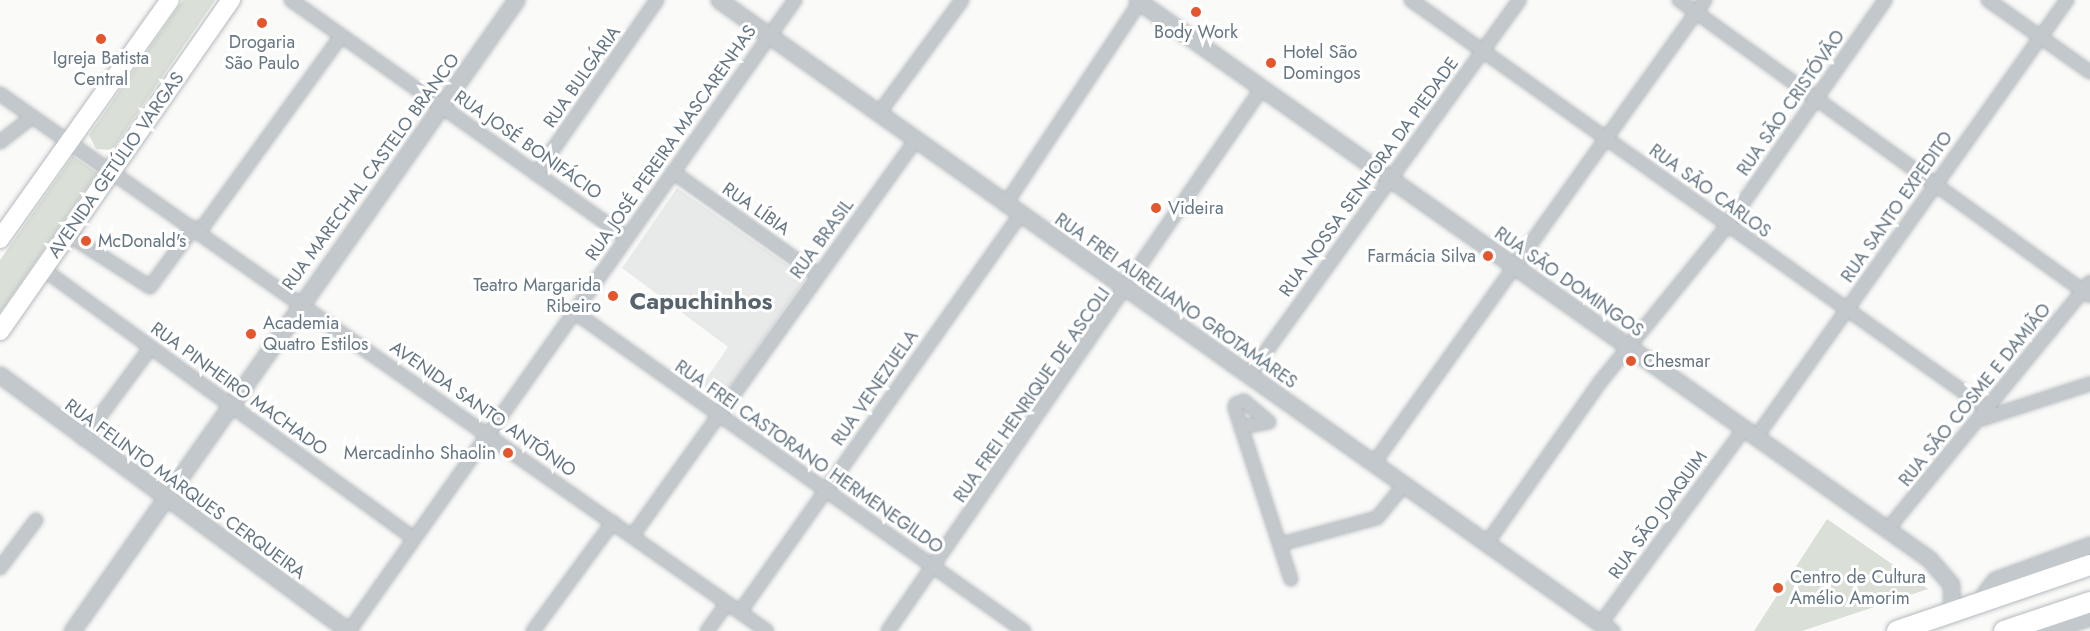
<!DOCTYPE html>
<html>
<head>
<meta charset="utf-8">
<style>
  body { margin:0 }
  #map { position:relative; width:2090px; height:631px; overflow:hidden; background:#fafaf8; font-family:Jost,sans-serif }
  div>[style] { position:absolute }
  .built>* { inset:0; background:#e8e9e9 }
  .green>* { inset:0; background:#dadfd7 }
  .roads { filter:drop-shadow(0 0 2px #b5babe) drop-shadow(0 0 2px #b5babe) }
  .minor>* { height:12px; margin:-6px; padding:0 6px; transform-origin:6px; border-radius:6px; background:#c3c8cc }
  .tertiary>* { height:15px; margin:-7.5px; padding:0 7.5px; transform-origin:7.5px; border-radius:7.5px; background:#c3c8cc }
  .primary>* { height:18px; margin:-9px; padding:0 9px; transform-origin:9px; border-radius:9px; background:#fff }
  .trunk>* { height:20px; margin:-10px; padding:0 10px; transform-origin:10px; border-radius:10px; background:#fff }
  .dots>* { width:16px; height:16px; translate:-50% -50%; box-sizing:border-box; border:3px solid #fff; border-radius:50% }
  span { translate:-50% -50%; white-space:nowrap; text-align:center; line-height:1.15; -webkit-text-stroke:6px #fff; paint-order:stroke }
  .poi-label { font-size:18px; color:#657683 }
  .left { translate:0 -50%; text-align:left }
  .right { translate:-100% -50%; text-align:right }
  .street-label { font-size:18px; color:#657683 }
  .district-label { font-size:24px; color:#57646e; font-weight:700 }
</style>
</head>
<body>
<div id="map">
  <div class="built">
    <i style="clip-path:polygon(677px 188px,806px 278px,722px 398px,702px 385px,728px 347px,622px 268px)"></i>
  </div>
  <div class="green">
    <i style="clip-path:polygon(183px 0,215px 0,112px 150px,96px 149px,89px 135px)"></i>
    <i style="clip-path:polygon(73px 156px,97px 173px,0 313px,0 260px)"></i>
    <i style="clip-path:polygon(1827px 519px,1928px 589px,1802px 631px,1754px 631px)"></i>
  </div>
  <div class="roads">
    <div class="minor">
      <i style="left:291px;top:0;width:410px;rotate:35.3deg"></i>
      <i style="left:1411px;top:0;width:709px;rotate:35.35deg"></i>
      <i style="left:1679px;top:0;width:506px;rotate:35.76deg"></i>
      <i style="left:1988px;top:0;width:125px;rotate:35.2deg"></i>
      <i style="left:0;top:94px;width:936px;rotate:35deg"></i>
      <i style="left:879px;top:113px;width:140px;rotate:-53.7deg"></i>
      <i style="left:0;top:142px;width:41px;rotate:-38deg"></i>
      <i style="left:673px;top:172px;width:178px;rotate:35.4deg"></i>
      <i style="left:536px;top:174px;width:212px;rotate:-55.2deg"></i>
      <i style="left:1005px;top:205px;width:244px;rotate:-56.4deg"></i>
      <i style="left:200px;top:231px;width:241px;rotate:-54.1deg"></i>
      <i style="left:67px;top:234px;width:98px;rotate:32.6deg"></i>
      <i style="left:150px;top:287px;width:74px;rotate:-53.7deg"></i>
      <i style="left:43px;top:269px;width:457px;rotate:36deg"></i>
      <i style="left:573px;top:311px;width:553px;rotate:35.36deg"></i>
      <i style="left:1249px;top:375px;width:462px;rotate:-54.2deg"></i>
      <i style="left:1982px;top:419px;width:114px;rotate:-18deg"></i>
      <i style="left:1241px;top:427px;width:28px;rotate:-10deg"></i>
      <i style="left:1269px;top:422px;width:33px;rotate:-140deg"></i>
      <i style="left:1244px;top:401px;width:9px;rotate:159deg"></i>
      <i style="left:1236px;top:404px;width:4px;rotate:104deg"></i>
      <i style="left:1235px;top:408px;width:180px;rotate:71.9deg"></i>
      <i style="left:1757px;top:436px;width:535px;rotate:-54.59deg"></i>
      <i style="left:83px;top:439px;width:114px;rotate:-53.5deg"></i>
      <i style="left:1374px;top:463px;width:569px;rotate:-54.44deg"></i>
      <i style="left:1887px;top:530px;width:320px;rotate:-50.7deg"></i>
      <i style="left:633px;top:535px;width:486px;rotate:-54.4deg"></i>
      <i style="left:1487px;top:543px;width:198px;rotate:-54.9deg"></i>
      <i style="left:1601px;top:381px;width:200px;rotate:-50.9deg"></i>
      <i style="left:1727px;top:226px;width:276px;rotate:-55deg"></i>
      <i style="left:1281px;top:544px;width:99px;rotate:-15.2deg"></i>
      <i style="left:1377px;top:518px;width:43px;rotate:-50.7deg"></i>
      <i style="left:0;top:568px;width:60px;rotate:-53.1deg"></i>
      <i style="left:740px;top:612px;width:486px;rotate:-54.8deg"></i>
      <i style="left:1601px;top:623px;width:242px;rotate:-53.6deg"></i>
      <i style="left:349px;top:631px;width:773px;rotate:-54.75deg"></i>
      <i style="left:533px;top:631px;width:135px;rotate:-53.7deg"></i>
      <i style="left:707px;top:631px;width:34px;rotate:-54deg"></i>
      <i style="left:888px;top:631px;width:659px;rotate:-55.44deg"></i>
    </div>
    <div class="tertiary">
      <i style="left:719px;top:0;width:1093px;rotate:35.28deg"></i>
      <i style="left:1137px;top:0;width:969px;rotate:35.21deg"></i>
      <i style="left:1929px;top:559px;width:33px;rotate:49deg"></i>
      <i style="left:1951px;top:584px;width:29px;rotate:88deg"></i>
      <i style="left:0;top:375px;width:433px;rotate:36.3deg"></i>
      <i style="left:1976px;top:605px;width:31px;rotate:-53deg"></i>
      <i style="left:1995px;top:580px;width:101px;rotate:-20.2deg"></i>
      <i style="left:72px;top:631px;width:772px;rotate:-54.87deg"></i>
      <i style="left:2046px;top:631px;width:46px;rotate:-17.7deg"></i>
    </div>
    <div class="primary">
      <i style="left:0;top:239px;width:293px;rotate:-54.6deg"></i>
      <i style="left:0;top:331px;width:404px;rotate:-55.1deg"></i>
    </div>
    <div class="trunk">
      <i style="left:1897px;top:631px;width:204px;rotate:-18.9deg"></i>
      <i style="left:2004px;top:631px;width:91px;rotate:-18.6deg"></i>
    </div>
  </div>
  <div class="dots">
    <i style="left:1196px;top:12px;background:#e4572e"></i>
    <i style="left:262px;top:23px;background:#e4572e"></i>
    <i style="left:101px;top:39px;background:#e4572e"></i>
    <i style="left:1271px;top:63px;background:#e4572e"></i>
    <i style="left:1156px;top:208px;background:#e4572e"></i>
    <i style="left:86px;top:241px;background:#e4572e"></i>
    <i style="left:1488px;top:256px;background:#e4572e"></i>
    <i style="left:613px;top:296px;background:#e4572e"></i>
    <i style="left:251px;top:334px;background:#e4572e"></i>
    <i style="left:1631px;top:361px;background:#e4572e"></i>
    <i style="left:508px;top:453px;background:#e4572e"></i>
    <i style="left:1778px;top:588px;background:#e4572e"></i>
  </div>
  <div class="poi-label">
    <span style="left:1196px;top:32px">Body Work</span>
    <span style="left:262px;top:53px">Drogaria<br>São Paulo</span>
    <span class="left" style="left:1283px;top:63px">Hotel São<br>Domingos</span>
    <span style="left:101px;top:69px">Igreja Batista<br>Central</span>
    <span class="left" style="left:1168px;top:208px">Videira</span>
    <span class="left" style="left:98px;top:241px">McDonald's</span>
    <span class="right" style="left:1476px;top:256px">Farmácia Silva</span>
    <span class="right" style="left:601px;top:296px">Teatro Margarida<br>Ribeiro</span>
    <span class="left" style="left:263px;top:334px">Academia<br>Quatro Estilos</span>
    <span class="left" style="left:1643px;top:361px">Chesmar</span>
    <span class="right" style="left:496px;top:453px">Mercadinho Shaolin</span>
    <span class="left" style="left:1790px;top:588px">Centro de Cultura<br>Amélio Amorim</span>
  </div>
  <div class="street-label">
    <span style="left:582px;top:77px;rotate:-55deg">RUA BULGÁRIA</span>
    <span style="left:1791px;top:103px;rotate:-55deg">RUA SÃO CRISTÓVÃO</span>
    <span style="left:671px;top:143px;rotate:-55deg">RUA JOSÉ PEREIRA MASCARENHAS</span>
    <span style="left:528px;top:145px;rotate:35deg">RUA JOSÉ BONIFÁCIO</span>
    <span style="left:116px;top:165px;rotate:-55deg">AVENIDA GETÚLIO VARGAS</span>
    <span style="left:371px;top:172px;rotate:-54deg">RUA MARECHAL CASTELO BRANCO</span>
    <span style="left:1369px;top:177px;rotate:-54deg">RUA NOSSA SENHORA DA PIEDADE</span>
    <span style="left:1710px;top:191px;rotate:36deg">RUA SÃO CARLOS</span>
    <span style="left:1897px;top:207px;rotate:-55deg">RUA SANTO EXPEDITO</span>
    <span style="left:756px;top:209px;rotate:35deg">RUA LÍBIA</span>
    <span style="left:822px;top:239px;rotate:-54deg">RUA BRASIL</span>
    <span style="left:1569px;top:282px;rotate:35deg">RUA SÃO DOMINGOS</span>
    <span style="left:1176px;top:301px;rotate:35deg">RUA FREI AURELIANO GROTAMARES</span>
    <span style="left:875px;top:388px;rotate:-55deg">RUA VENEZUELA</span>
    <span style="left:239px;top:389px;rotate:36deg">RUA PINHEIRO MACHADO</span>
    <span style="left:1032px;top:395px;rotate:-55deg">RUA FREI HENRIQUE DE ASCOLI</span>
    <span style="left:1975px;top:395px;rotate:-51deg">RUA SÃO COSME E DAMIÃO</span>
    <span style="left:483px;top:409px;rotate:35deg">AVENIDA SANTO ANTÔNIO</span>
    <span style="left:809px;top:457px;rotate:35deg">RUA FREI CASTORANO HERMENEGILDO</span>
    <span style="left:185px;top:489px;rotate:36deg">RUA FELINTO MARQUES CERQUEIRA</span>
    <span style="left:1658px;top:515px;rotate:-54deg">RUA SÃO JOAQUIM</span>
  </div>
  <div class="district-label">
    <span style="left:701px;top:301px">Capuchinhos</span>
  </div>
</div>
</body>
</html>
